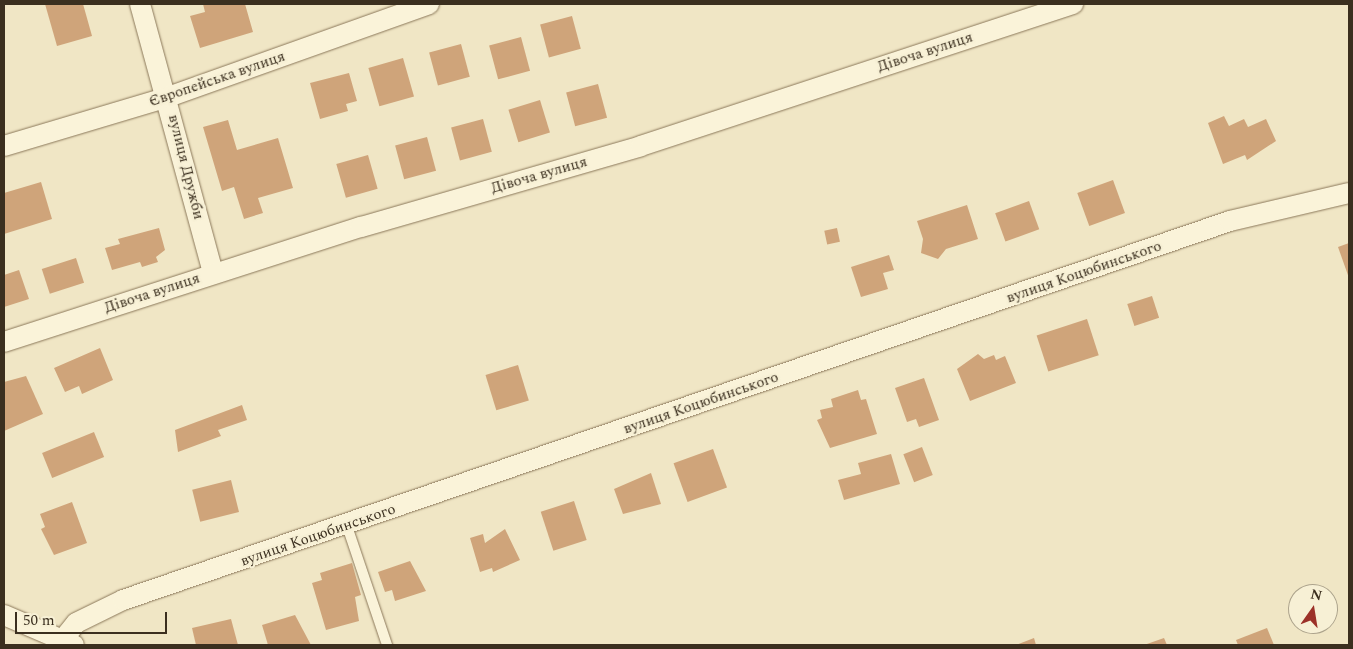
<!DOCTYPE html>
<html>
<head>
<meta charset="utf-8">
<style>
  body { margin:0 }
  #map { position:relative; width:1353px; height:649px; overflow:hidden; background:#f0e6c5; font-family:Spectral,serif }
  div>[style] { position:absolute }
  .building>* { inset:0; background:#cfa47a; transform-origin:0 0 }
  .roads { filter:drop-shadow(0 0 1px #8b785a) drop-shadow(0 0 1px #8b785a) }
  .service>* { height:10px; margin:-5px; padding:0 5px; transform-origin:5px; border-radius:5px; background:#faf3d9 }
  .minor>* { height:20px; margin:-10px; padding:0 10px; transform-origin:10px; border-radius:10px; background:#faf3d9 }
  span { translate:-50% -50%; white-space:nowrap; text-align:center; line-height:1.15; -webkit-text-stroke:4.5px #f7f0d5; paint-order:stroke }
  .street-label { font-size:15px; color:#3b2f1f }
  .frame { position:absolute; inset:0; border:5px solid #3b2f1f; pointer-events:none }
  .north { position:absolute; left:1288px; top:584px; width:50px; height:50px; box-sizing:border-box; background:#f7f0d5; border:1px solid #aca38c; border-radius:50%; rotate:13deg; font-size:14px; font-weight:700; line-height:20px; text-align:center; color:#3b2f1f }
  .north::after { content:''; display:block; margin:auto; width:18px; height:22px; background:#9c3128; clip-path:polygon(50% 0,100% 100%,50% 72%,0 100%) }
  .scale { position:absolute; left:15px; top:612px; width:152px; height:22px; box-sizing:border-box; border:2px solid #3b2f1f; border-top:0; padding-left:6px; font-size:15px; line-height:18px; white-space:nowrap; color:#3b2f1f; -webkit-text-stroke:4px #f7f0d5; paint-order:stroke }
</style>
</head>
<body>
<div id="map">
  <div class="building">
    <i style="clip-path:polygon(45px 4px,83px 4px,92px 36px,57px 46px)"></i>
    <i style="clip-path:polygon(203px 4px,245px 4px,253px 32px,200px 48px,190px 16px,205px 12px)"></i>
    <i style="left:572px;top:16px;width:34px;height:33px;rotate:75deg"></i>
    <i style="left:521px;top:37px;width:35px;height:33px;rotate:75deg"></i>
    <i style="left:461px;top:44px;width:34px;height:33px;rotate:75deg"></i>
    <i style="left:403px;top:58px;width:40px;height:36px;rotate:74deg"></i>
    <i style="clip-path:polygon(349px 73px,357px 101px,346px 104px,348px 111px,320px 119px,310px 83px)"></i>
    <i style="left:598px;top:84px;width:35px;height:33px;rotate:75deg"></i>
    <i style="left:540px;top:100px;width:34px;height:33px;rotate:73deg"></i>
    <i style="clip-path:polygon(1224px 116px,1229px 126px,1244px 119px,1248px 127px,1266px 119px,1276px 141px,1247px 160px,1245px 155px,1223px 164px,1208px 123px)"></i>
    <i style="left:483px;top:119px;width:34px;height:33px;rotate:75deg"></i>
    <i style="clip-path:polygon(228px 120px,237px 150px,278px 138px,293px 188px,258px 198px,263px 213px,244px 219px,234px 187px,222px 191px,203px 127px)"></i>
    <i style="left:427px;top:137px;width:35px;height:33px;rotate:75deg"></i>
    <i style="left:368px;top:155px;width:35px;height:33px;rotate:74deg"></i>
    <i style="left:1113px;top:180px;width:35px;height:38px;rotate:70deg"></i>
    <i style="clip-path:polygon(41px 182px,52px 219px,4px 234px,4px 193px)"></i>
    <i style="left:1029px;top:201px;width:30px;height:36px;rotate:70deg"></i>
    <i style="clip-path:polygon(967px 205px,978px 239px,946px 249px,938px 259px,921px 253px,923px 239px,917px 221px)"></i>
    <i style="clip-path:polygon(159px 228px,165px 250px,156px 257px,158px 262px,142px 267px,140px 262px,112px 270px,105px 248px,120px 244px,118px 239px)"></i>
    <i style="left:837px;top:228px;width:14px;height:13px;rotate:78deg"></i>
    <i style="clip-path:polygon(1349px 243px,1349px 278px,1338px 247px)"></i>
    <i style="clip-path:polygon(889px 255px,894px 270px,883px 273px,888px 289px,861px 297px,851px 267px)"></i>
    <i style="left:76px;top:258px;width:26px;height:36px;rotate:72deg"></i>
    <i style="clip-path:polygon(19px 270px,29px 299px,4px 307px,4px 275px)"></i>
    <i style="left:1152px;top:296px;width:23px;height:26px;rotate:72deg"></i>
    <i style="left:1087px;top:319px;width:38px;height:53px;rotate:72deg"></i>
    <i style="clip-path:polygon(100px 348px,113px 380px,82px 394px,79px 386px,65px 392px,54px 368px)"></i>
    <i style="clip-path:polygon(978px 354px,984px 359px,994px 355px,996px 360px,1005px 356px,1016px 383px,970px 401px,957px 369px)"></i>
    <i style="left:518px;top:365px;width:37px;height:34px;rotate:73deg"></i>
    <i style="clip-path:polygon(26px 376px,43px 414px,4px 431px,4px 382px)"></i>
    <i style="clip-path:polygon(924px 378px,939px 420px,919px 427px,916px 419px,907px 422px,895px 388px)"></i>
    <i style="clip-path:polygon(858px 390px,861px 400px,866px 399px,877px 434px,830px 448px,817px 420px,822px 418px,820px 410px,833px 407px,831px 399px)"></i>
    <i style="clip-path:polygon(242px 405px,247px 420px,218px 430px,221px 436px,178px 452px,175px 430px)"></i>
    <i style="left:94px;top:432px;width:27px;height:56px;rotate:68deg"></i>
    <i style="left:922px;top:447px;width:30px;height:20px;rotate:69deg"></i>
    <i style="left:713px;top:449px;width:41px;height:42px;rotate:70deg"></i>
    <i style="clip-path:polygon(891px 454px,900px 484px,844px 500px,838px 480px,861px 474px,858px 463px)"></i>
    <i style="clip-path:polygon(651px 473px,661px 504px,623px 514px,614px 489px)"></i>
    <i style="left:231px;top:480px;width:33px;height:40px;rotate:76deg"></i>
    <i style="left:574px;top:501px;width:41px;height:35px;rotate:72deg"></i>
    <i style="clip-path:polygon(72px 502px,87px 543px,54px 555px,41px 529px,45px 527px,40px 514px)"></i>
    <i style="clip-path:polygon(505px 529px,520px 560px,493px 572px,492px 568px,480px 572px,470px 538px,483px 534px,485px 543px)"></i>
    <i style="clip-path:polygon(410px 561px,426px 591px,395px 601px,392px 590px,385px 592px,378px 572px)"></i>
    <i style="clip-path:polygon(352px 563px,361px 595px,355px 597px,359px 621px,326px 630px,312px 583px,322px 580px,320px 573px)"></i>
    <i style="clip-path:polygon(295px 615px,311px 645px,268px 645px,262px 625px)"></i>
    <i style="clip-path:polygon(231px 619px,238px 645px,196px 645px,192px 628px)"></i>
    <i style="clip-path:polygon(1267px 628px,1274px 645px,1238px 645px,1236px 640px)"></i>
    <i style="clip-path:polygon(1034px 638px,1036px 645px,1016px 645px)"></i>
    <i style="clip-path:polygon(1164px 638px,1167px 645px,1144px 645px)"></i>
  </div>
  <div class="roads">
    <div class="service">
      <i style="left:347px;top:526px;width:126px;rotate:71.4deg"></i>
    </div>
    <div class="minor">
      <i style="left:140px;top:4px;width:279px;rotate:74.8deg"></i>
      <i style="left:4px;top:146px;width:171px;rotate:-16.6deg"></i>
      <i style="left:168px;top:97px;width:277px;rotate:-19.6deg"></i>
      <i style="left:4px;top:342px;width:375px;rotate:-17.9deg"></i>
      <i style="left:361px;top:227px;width:291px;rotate:-16.1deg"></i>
      <i style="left:641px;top:146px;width:455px;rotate:-18.2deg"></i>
      <i style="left:4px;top:615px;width:76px;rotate:23.2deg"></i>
      <i style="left:64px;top:638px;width:19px;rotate:-51deg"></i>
      <i style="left:76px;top:623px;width:52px;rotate:-26.1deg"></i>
      <i style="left:123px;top:600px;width:1170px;rotate:-18.9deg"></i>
      <i style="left:1230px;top:221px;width:122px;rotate:-13.2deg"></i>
    </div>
  </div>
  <div class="street-label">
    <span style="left:925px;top:52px;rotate:-18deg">Дівоча вулиця</span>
    <span style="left:217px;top:79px;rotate:-19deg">Європейська вулиця</span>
    <span style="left:186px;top:167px;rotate:76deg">вулиця Дружби</span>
    <span style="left:539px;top:175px;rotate:-16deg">Дівоча вулиця</span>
    <span style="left:1084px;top:272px;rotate:-19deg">вулиця Коцюбинського</span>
    <span style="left:152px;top:293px;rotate:-18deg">Дівоча вулиця</span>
    <span style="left:701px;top:403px;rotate:-19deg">вулиця Коцюбинського</span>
    <span style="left:318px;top:535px;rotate:-19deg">вулиця Коцюбинського</span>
  </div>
  <div class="frame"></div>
  <div class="north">N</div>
  <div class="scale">50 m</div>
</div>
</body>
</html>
